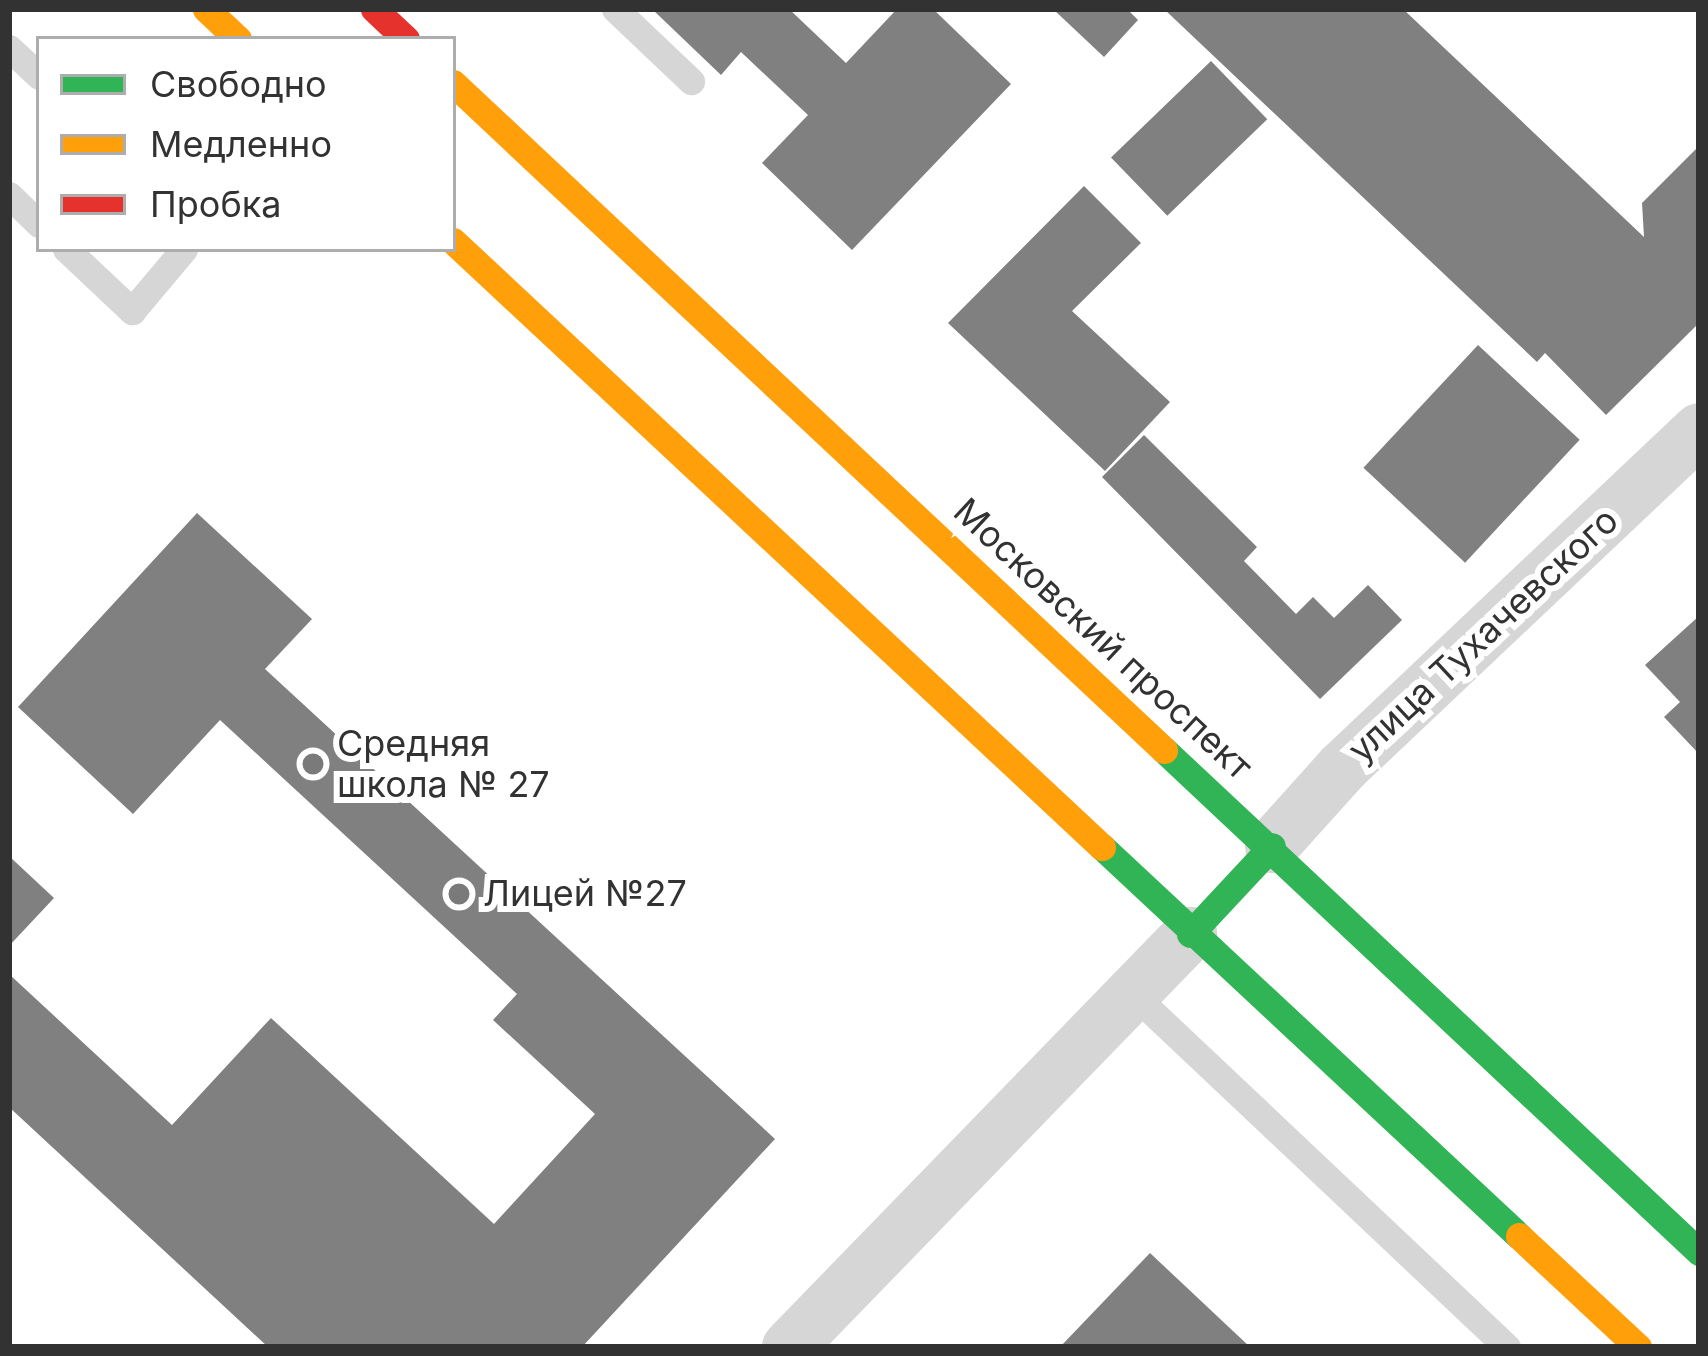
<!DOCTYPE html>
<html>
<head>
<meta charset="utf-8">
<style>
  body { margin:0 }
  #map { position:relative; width:1708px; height:1356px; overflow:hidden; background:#fff; font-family:Inter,sans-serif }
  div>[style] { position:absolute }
  .building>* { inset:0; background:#808080; transform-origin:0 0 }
  .lane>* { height:27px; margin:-13.5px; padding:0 13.5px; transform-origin:13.5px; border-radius:13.5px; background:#d6d6d6 }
  .street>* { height:54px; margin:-27px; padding:0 27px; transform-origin:27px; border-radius:27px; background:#d6d6d6 }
  .fast>* { height:27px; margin:-13.5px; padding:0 13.5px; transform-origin:13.5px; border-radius:13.5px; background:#30b455 }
  .slow>* { height:27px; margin:-13.5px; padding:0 13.5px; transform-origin:13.5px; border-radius:13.5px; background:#ff9f0a }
  .jam>* { height:27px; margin:-13.5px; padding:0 13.5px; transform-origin:13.5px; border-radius:13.5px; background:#e5322d }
  .dots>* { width:33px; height:33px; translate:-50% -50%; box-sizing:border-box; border:6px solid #fff; border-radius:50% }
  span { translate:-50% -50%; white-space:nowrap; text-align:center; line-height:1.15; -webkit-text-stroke:12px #fff; paint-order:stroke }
  .street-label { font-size:36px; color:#323232 }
  .poi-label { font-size:36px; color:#323232 }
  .left { translate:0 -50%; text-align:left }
  .frame { position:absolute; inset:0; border:12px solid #323232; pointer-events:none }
  .legend { position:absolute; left:36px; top:36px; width:420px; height:216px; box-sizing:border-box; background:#fff; border:3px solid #adadad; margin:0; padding:15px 21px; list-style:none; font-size:36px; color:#323232 }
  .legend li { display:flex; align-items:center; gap:24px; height:60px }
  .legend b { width:60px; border:3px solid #adadad }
</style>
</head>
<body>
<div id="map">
  <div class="building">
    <i style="clip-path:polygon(652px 9px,789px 9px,846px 63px,897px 9px,933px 9px,1011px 84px,852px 250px,762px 163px,808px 115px,741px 52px,721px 75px)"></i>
    <i style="clip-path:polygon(1053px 9px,1127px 9px,1138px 20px,1104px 57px)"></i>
    <i style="clip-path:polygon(1164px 9px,1403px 9px,1644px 237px,1642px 203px,1699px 146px,1699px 323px,1606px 415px,1545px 353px,1537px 362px)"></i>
    <i style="left:1211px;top:61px;width:81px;height:139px;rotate:46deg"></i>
    <i style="clip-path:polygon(1084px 186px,1141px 243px,1072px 311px,1170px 402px,1105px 471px,948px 323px)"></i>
    <i style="left:1478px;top:345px;width:139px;height:168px;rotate:43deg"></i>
    <i style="clip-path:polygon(1144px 435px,1257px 547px,1244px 561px,1296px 614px,1313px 597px,1334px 618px,1368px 585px,1402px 620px,1320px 699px,1102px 477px)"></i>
    <i style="clip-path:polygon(197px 513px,312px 619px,265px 669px,775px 1139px,582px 1347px,268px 1347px,9px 1107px,9px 974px,172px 1125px,271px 1018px,494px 1224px,595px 1114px,493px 1020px,517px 994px,220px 720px,133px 814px,18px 707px)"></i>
    <i style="clip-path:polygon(1699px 616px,1699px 754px,1664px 717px,1680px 702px,1645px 665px)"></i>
    <i style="clip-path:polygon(9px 856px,54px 898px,9px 946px)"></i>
    <i style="clip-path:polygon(1150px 1253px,1250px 1347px,1060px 1347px)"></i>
  </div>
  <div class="lane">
    <i style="left:615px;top:9px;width:105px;rotate:43.5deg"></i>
    <i style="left:9px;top:48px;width:41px;rotate:43deg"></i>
    <i style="left:9px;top:195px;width:42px;rotate:44deg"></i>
    <i style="left:66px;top:249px;width:91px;rotate:43.2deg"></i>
    <i style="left:132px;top:311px;width:81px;rotate:-50deg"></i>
    <i style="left:1132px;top:993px;width:516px;rotate:43.35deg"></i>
  </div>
  <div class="street">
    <i style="left:1272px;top:846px;width:106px;rotate:-48.1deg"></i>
    <i style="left:1343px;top:767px;width:490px;rotate:-43.4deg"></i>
    <i style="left:789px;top:1347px;width:576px;rotate:-45.84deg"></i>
  </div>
  <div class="fast">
    <i style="left:1164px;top:750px;width:734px;rotate:43.18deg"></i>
    <i style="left:1102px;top:847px;width:570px;rotate:43.01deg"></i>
    <i style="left:1190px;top:934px;width:120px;rotate:-47deg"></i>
  </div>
  <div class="slow">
    <i style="left:206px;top:9px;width:44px;rotate:43.2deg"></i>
    <i style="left:453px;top:83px;width:975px;rotate:43.17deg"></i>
    <i style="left:453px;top:241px;width:888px;rotate:43.04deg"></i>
    <i style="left:1519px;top:1236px;width:163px;rotate:43deg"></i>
  </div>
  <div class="jam">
    <i style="left:374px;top:9px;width:44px;rotate:43.2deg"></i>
  </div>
  <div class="dots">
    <i style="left:313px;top:764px;background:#7a7a7a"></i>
    <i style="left:459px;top:894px;background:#7a7a7a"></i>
  </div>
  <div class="street-label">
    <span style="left:1483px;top:635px;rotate:-43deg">улица Тухачевского</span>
    <span style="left:1103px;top:639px;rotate:43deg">Московский проспект</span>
  </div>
  <div class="poi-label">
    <span class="left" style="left:337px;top:764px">Средняя<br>школа № 27</span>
    <span class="left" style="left:483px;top:894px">Лицей №27</span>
  </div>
  <div class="frame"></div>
  <ul class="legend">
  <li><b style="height:15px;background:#30b455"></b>Свободно</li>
  <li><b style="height:15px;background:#ff9f0a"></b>Медленно</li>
  <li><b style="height:15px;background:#e5322d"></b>Пробка</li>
  </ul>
</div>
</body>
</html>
